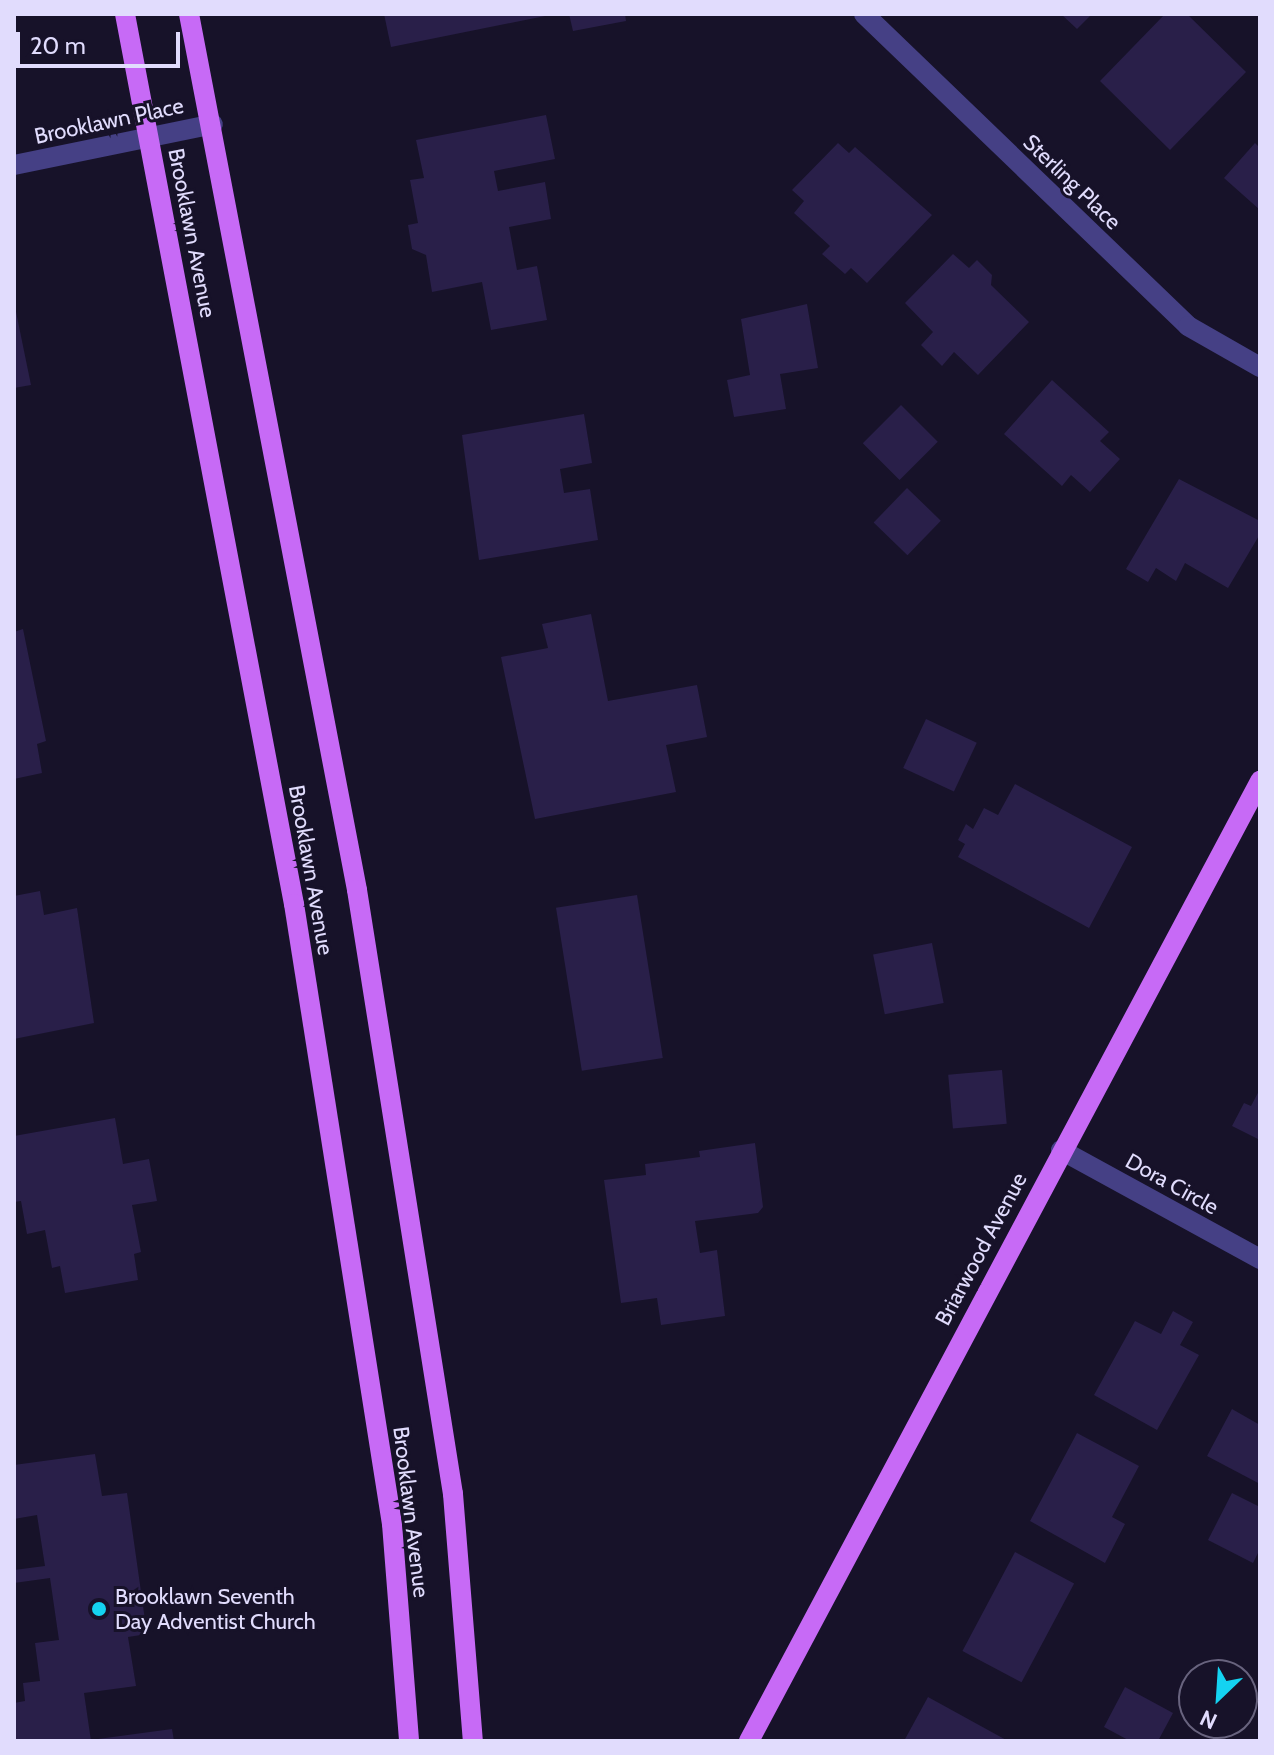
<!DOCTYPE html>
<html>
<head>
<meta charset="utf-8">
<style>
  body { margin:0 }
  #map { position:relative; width:1274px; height:1755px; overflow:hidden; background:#171229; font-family:Cabin,sans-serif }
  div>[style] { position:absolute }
  .building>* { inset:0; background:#291f49; transform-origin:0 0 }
  .minor>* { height:20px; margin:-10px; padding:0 10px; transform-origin:10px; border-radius:10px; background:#454085 }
  .major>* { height:20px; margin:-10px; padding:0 10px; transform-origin:10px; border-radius:10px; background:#c76af6 }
  .dots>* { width:22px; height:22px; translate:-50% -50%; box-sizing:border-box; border:4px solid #171229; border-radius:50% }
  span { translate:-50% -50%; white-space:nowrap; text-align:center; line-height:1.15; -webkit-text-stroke:6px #171229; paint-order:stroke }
  .street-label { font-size:22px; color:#e1dcfd }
  .poi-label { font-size:22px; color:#e1dcfd }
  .left { translate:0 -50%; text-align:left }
  .frame { position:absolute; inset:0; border:16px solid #e1dcfd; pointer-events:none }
  .north { position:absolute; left:1178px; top:1659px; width:80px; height:80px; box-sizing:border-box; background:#171229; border:2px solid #68637e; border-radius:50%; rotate:205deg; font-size:22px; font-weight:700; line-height:32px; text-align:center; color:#e1dcfd }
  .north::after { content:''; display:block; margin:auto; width:28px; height:36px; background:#14d3f1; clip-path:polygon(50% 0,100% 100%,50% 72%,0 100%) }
  .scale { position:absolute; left:16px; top:32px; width:164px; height:36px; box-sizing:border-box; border:4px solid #e1dcfd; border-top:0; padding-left:10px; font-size:24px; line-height:28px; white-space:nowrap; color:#e1dcfd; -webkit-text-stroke:6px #171229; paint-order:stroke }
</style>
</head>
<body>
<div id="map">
  <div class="building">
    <i style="clip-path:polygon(384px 14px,550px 14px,550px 15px,391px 47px)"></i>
    <i style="clip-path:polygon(569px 14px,625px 14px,626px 21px,573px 31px)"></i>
    <i style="clip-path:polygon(1061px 14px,1092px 14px,1077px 29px)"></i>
    <i style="clip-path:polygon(1165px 14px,1187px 14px,1246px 72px,1170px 150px,1100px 81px)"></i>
    <i style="clip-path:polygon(546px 115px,555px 159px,494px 171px,498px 191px,545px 182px,551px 219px,509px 227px,517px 270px,537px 266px,547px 320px,491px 330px,482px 282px,432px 292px,426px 255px,412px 249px,408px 225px,418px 223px,410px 180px,424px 178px,416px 140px)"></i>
    <i style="clip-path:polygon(838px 143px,849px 153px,855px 147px,932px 215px,867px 283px,851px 268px,845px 274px,822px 254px,830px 246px,794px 213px,804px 201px,792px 190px)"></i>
    <i style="clip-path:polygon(1255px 143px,1260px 148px,1260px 210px,1224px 178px)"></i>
    <i style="clip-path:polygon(953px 254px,969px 268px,977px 260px,992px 275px,991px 285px,1029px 322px,978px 375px,954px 352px,942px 366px,921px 345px,933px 332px,905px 303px)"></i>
    <i style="clip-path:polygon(14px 302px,31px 385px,14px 388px)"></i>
    <i style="clip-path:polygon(807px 304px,818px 368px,780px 374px,786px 409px,734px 417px,727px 380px,750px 375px,741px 319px)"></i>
    <i style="clip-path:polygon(1052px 380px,1109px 432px,1100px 441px,1120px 459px,1090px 492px,1071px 475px,1062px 486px,1004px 434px)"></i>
    <i style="left:901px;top:405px;width:52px;height:54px;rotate:45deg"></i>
    <i style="clip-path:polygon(584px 414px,592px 463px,560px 469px,564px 493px,590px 489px,598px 540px,479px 560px,462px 435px)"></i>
    <i style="clip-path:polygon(1179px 479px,1260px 521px,1260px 534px,1228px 588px,1185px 563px,1176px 581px,1156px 568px,1148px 582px,1126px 569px)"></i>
    <i style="left:907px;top:488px;width:47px;height:48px;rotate:44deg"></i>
    <i style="clip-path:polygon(591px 614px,608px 701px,697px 685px,707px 737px,666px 745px,676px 792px,535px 819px,501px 657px,548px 648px,542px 624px)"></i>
    <i style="clip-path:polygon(23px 629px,46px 741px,37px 744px,42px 773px,14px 779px,14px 632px)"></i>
    <i style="left:926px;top:719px;width:56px;height:54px;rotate:25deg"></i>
    <i style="clip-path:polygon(1015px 784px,1132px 847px,1089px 928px,958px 857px,965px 844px,958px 840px,966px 824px,973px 829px,984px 808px,998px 815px)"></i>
    <i style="clip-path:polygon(40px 891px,44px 915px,77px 908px,94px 1023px,14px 1039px,14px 896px)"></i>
    <i style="left:637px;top:895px;width:165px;height:82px;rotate:81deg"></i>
    <i style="left:932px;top:943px;width:61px;height:60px;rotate:79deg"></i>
    <i style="left:1002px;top:1070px;width:54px;height:54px;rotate:85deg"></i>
    <i style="clip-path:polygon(1260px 1089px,1260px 1140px,1232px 1126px,1244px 1103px,1251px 1106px)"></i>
    <i style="clip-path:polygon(115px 1118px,123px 1164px,149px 1159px,157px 1201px,132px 1205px,141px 1252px,134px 1254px,138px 1280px,65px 1293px,60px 1266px,52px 1268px,45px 1230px,27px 1234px,21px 1201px,14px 1202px,14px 1136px)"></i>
    <i style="clip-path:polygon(755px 1143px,763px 1207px,758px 1213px,695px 1221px,700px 1253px,717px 1250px,725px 1316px,661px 1325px,657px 1298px,621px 1303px,604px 1180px,646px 1175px,645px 1164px,700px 1157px,699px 1151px)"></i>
    <i style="clip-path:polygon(1173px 1311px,1193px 1322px,1180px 1345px,1199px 1355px,1157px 1430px,1094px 1395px,1135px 1321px,1161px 1334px)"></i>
    <i style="clip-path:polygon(1232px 1409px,1260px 1425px,1260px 1484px,1207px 1456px)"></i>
    <i style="clip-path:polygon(1077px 1433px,1139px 1466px,1112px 1517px,1125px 1524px,1105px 1563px,1030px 1521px)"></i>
    <i style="clip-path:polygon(95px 1454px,102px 1496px,127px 1493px,147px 1634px,128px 1637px,136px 1686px,84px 1693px,91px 1741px,15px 1741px,14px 1703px,25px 1701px,23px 1683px,40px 1681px,35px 1643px,59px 1640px,50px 1578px,14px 1583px,14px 1570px,45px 1566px,37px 1515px,14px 1519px,14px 1465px)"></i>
    <i style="clip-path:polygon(1232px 1493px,1260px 1507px,1260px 1549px,1253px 1563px,1208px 1540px)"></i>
    <i style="left:1015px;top:1552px;width:67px;height:112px;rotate:28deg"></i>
    <i style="clip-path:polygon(1125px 1687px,1173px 1713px,1158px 1741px,1130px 1741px,1104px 1727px)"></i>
    <i style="clip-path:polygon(928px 1697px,1008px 1741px,904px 1741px)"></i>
    <i style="clip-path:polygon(172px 1729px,174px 1741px,98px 1741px,98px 1739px)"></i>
  </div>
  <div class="minor">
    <i style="left:864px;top:14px;width:450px;rotate:43.9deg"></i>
    <i style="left:1188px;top:326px;width:83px;rotate:29.7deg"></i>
    <i style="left:14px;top:165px;width:203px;rotate:-11.6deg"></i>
    <i style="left:1061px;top:1150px;width:227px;rotate:28.7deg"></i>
  </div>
  <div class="major">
    <i style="left:125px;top:14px;width:906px;rotate:79.25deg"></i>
    <i style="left:294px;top:904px;width:628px;rotate:81.02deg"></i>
    <i style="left:392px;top:1524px;width:218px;rotate:85.5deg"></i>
    <i style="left:189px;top:14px;width:892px;rotate:79.14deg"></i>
    <i style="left:357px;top:890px;width:612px;rotate:80.97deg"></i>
    <i style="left:453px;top:1494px;width:248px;rotate:85.4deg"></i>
    <i style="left:749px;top:1741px;width:1088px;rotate:-61.97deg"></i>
  </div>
  <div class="dots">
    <i style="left:99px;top:1609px;background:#14d3f1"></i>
  </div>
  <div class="street-label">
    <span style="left:109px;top:121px;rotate:-12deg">Brooklawn Place</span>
    <span style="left:1072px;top:182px;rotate:44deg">Sterling Place</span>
    <span style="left:192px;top:233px;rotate:79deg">Brooklawn Avenue</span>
    <span style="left:311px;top:870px;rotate:80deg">Brooklawn Avenue</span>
    <span style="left:1172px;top:1184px;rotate:29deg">Dora Circle</span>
    <span style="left:981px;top:1249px;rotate:-62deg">Briarwood Avenue</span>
    <span style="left:411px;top:1512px;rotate:83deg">Brooklawn Avenue</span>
  </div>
  <div class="poi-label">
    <span class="left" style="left:115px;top:1609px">Brooklawn Seventh<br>Day Adventist Church</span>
  </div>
  <div class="frame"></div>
  <div class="north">N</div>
  <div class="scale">20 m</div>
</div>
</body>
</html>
